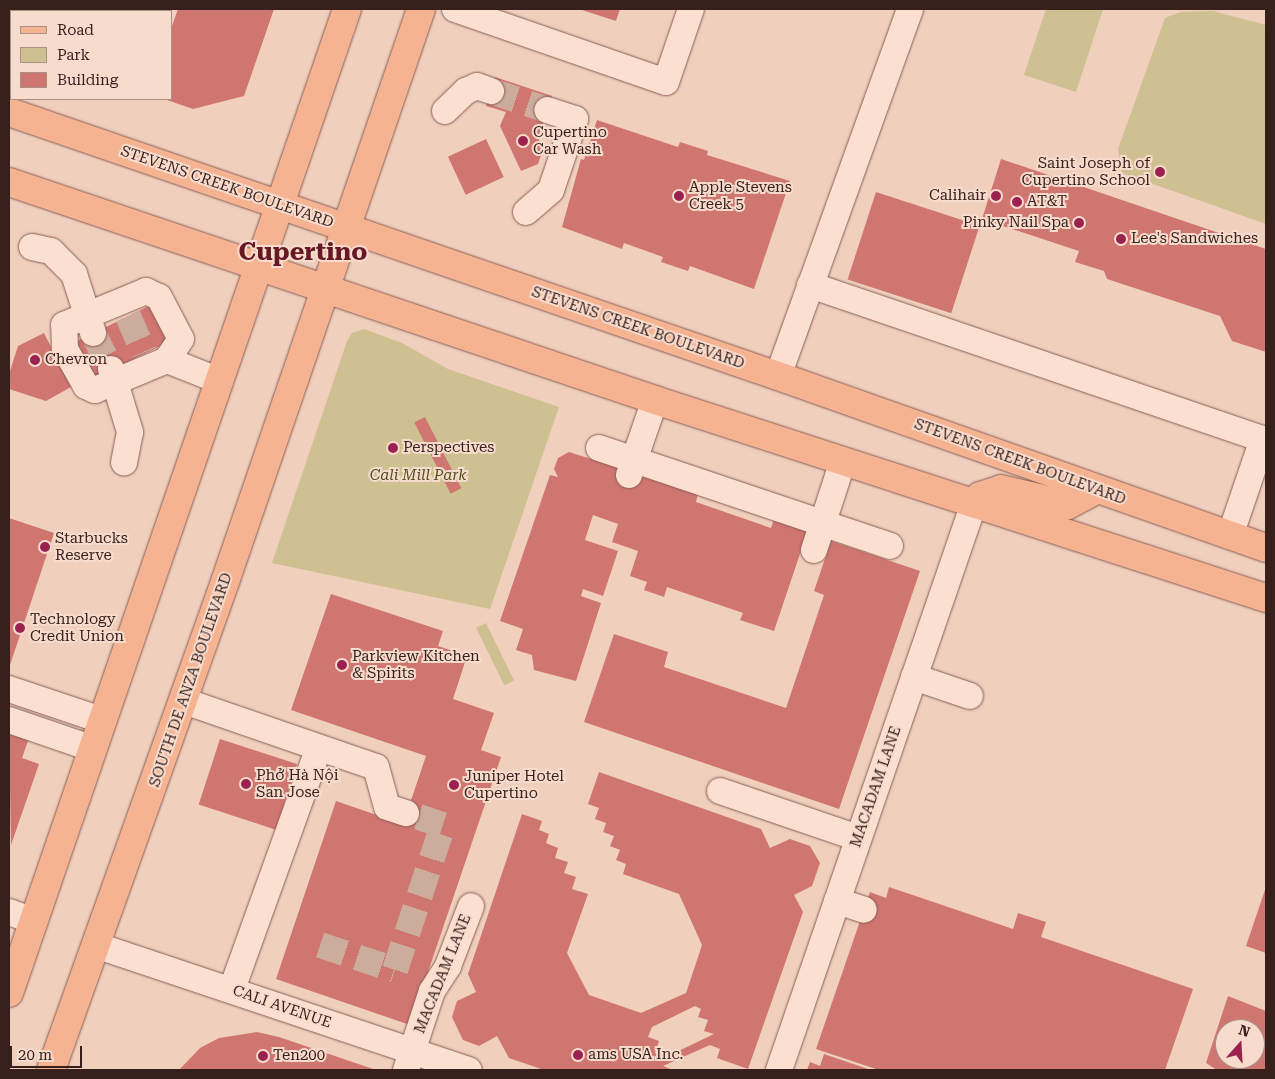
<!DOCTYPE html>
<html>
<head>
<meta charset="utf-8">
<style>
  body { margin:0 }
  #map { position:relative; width:1275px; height:1079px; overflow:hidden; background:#f0cfbd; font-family:"Roboto Serif",serif }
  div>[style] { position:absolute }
  .green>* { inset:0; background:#cec091; transform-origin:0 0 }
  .building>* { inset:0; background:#d07671; transform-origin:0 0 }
  .minor-tunnel>* { height:26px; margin-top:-13px; transform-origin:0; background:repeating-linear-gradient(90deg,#cbac9d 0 26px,transparent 0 39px) }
  .roads { filter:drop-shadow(0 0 1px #895e55) drop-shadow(0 0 1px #895e55) }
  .minor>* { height:26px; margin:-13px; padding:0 13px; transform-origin:13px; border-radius:13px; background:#fbdfd1 }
  .major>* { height:28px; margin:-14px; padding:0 14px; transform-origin:14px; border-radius:14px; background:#f6b392 }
  .dots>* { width:14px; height:14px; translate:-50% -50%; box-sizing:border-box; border:2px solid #f7dccd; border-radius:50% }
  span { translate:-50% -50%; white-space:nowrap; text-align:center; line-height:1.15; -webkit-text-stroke:4px #f7dccd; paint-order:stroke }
  .poi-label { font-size:15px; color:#371f1b }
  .left { translate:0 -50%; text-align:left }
  .right { translate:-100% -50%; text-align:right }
  .street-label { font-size:15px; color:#371f1b }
  .park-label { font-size:15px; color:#554f20; font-style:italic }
  .town-label { font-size:25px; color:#661824; font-weight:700 }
  .frame { position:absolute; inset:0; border:10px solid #371f1b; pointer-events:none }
  .legend { position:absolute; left:10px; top:10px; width:162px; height:90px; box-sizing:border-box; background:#f7dccd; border:1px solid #aa9086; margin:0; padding:6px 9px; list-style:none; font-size:15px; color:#371f1b }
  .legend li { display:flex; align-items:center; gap:10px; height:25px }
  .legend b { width:25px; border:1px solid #aa9086 }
  .north { position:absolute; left:1215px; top:1019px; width:50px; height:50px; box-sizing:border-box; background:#f7dccd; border:1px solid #aa9086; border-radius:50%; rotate:19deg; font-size:14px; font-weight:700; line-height:20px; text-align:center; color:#371f1b }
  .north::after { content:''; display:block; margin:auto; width:18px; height:22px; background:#9b224e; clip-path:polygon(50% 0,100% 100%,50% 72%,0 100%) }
  .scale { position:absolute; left:10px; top:1046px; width:72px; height:22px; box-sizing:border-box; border:2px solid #371f1b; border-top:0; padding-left:6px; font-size:15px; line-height:18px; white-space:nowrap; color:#371f1b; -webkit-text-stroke:4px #f7dccd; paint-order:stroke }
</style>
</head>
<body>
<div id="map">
  <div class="green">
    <i style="clip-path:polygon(1046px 9px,1103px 9px,1076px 92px,1024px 75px)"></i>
    <i style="clip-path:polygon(1213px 11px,1266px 25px,1266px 224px,1122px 173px,1118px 149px,1165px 18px,1180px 12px)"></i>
    <i style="clip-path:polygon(364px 329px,402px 343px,448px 369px,559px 407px,490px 609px,272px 563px,347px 341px,352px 333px)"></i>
    <i style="left:486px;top:623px;width:64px;height:11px;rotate:64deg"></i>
  </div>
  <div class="building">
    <i style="clip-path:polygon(11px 9px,155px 9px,11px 11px,11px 33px,9px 17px)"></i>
    <i style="clip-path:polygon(178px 9px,274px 9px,244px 96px,193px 109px,164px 99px,171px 99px,171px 29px)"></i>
    <i style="clip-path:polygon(579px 9px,620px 9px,616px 21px)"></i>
    <i style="clip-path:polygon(495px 77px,552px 96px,538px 138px,543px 149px,538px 164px,521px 171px,500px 126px,506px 112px,486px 106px)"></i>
    <i style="clip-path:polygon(597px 120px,678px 147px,680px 142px,708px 151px,707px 155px,790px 181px,754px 289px,690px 266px,688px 271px,661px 262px,663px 257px,624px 243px,622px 249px,562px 227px,581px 159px,584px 160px)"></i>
    <i style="left:486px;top:139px;width:42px;height:42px;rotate:65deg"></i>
    <i style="clip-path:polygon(1001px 159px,1266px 249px,1266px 352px,1232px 341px,1220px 316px,1107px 279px,1104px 271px,1075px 262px,1079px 251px,982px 219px)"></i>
    <i style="left:876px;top:192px;width:109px;height:92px;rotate:18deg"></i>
    <i style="left:153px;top:304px;width:41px;height:92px;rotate:64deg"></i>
    <i style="clip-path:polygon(44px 333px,71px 387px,46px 401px,9px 389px,9px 374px,18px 346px)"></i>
    <i style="left:425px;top:417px;width:80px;height:12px;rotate:63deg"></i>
    <i style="clip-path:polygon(569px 452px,698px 493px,696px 502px,771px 528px,774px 519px,808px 530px,774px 631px,740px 620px,743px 613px,667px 587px,664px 597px,644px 590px,647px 582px,630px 576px,638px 551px,612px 542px,618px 524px,593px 515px,585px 540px,618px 551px,603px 596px,583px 589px,581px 596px,601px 603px,576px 681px,534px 670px,532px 655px,516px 650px,523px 629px,500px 621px,550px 475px,558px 477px,554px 469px,558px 458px)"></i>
    <i style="clip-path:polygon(9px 518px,54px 533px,9px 668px)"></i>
    <i style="clip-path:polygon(831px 541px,920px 571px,839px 809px,584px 722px,614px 634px,668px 652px,664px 667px,786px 708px,824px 595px,814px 591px)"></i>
    <i style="clip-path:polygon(331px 594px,443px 631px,438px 646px,467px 656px,453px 699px,494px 713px,481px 750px,501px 757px,410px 1025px,276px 979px,336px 801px,403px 824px,426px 756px,291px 710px)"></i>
    <i style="clip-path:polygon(9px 731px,29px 738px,22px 758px,39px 764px,11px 845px)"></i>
    <i style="left:220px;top:739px;width:81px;height:69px;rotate:18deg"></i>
    <i style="clip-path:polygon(evenodd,599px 772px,761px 829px,770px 848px,790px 839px,810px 846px,820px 863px,812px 886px,794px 895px,803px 912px,748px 1069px,717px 1058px,720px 1049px,710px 1045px,663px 1066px,673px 1070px,544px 1070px,509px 1058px,497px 1036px,479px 1046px,463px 1040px,452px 1017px,457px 1001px,476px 992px,468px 974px,522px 814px,542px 821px,539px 830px,549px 834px,546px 843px,558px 848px,555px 858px,568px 862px,564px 873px,576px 877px,572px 889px,588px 894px,567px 953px,589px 995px,641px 1013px,686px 993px,702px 945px,679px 894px,623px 874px,626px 864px,616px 860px,620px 850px,610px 846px,614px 836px,603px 832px,606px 823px,595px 819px,599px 808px,588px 804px,599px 772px,695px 1006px,701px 1009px,698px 1017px,708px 1020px,704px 1031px,714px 1034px,666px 1057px,655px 1053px,659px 1041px,648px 1037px,652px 1027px,695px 1006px)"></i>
    <i style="clip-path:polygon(889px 887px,1013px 929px,1018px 913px,1046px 922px,1041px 937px,1193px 989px,1165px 1070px,879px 1070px,816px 1049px,870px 892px,886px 898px)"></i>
    <i style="clip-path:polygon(1266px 887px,1266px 953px,1246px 946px)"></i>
    <i style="clip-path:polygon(evenodd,1228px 996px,1266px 1011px,1266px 1070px,1217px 1070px,1206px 1063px,1228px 996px,1225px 1029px,1255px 1029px,1255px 1059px,1225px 1059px,1225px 1029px)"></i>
    <i style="clip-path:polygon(257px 1032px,279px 1037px,376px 1070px,179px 1070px,200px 1048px,219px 1038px)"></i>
    <i style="clip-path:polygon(824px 1054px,871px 1070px,807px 1070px,810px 1062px,820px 1066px)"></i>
  </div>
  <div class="minor-tunnel">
    <i style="left:491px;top:91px;width:59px;rotate:18.7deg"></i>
    <i style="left:128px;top:316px;width:40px;rotate:66.6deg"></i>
    <i style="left:93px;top:333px;width:40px;rotate:63.4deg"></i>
    <i style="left:320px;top:945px;width:79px;rotate:18.4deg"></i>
    <i style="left:395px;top:970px;width:153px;rotate:-71.7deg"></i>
    <i style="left:443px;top:825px;width:39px;rotate:-162deg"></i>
  </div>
  <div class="roads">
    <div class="minor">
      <i style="left:455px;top:9px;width:223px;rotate:19.1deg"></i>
      <i style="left:666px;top:82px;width:77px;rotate:-71.1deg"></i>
      <i style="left:445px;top:111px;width:29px;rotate:-44deg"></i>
      <i style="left:466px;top:91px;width:12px;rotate:-24deg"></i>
      <i style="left:477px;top:86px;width:15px;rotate:20deg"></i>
      <i style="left:526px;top:212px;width:33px;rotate:-41deg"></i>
      <i style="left:551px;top:190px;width:75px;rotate:-71.3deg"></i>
      <i style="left:575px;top:119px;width:29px;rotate:-162deg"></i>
      <i style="left:32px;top:247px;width:19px;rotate:12deg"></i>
      <i style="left:51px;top:251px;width:33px;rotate:45deg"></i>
      <i style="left:74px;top:274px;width:62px;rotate:72.1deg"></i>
      <i style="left:810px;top:285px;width:478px;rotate:18.8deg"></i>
      <i style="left:1263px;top:439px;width:102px;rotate:108.8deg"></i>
      <i style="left:146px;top:291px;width:14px;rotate:25deg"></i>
      <i style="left:159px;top:297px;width:47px;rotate:62.4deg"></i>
      <i style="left:181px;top:339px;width:25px;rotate:124deg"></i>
      <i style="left:167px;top:360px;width:78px;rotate:157.4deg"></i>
      <i style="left:95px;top:390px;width:10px;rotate:-156deg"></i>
      <i style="left:86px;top:386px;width:43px;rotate:-119.6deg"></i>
      <i style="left:65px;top:349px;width:24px;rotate:-92deg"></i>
      <i style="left:64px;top:325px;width:89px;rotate:-22.5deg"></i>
      <i style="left:167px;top:360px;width:57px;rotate:21.6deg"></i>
      <i style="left:111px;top:369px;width:66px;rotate:73.2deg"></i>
      <i style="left:130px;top:432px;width:31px;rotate:101deg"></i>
      <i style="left:778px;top:376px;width:390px;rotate:-70.2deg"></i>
      <i style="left:599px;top:448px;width:307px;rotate:18.6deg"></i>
      <i style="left:629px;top:475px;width:79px;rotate:-70.9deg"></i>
      <i style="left:814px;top:550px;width:94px;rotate:-72deg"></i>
      <i style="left:914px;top:677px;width:59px;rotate:18.7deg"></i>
      <i style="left:9px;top:689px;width:97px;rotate:18.6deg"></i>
      <i style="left:184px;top:701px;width:203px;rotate:19deg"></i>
      <i style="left:376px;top:767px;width:41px;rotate:74.6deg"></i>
      <i style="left:387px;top:807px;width:20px;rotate:18deg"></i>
      <i style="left:9px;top:720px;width:87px;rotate:18.9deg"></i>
      <i style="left:720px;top:791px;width:146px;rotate:18.8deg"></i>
      <i style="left:837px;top:901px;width:28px;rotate:18deg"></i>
      <i style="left:9px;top:912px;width:27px;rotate:20deg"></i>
      <i style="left:95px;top:945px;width:394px;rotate:18.5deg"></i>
      <i style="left:232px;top:989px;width:256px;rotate:-70.2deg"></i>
      <i style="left:406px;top:1070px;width:83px;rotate:-71.8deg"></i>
      <i style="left:432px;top:991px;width:30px;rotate:-57deg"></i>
      <i style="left:448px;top:966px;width:64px;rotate:-69deg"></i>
      <i style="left:779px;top:1070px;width:600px;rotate:-71.02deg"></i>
    </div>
    <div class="major">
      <i style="left:9px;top:112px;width:813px;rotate:18.95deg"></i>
      <i style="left:778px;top:376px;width:517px;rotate:19.42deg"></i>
      <i style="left:9px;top:182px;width:682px;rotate:18.65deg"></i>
      <i style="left:655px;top:400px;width:642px;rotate:17.96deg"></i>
      <i style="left:974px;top:503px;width:9px;rotate:-49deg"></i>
      <i style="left:980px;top:496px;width:22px;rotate:-18deg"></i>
      <i style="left:1001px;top:489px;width:69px;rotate:13.4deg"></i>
      <i style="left:1068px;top:505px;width:32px;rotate:-28deg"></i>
      <i style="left:9px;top:993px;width:1040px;rotate:-71.04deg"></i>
      <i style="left:51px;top:1070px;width:521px;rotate:-70.38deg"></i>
      <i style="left:226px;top:579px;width:602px;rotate:-71.11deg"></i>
    </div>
  </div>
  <div class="dots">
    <i style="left:523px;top:141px;background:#9b224e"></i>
    <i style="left:1160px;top:172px;background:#9b224e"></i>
    <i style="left:679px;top:196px;background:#9b224e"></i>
    <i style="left:996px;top:196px;background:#9b224e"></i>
    <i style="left:1017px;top:202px;background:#9b224e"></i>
    <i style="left:1079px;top:223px;background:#9b224e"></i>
    <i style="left:1121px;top:239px;background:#9b224e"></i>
    <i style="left:35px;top:360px;background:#9b224e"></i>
    <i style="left:393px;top:448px;background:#9b224e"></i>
    <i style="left:45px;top:547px;background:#9b224e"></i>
    <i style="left:20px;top:628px;background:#9b224e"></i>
    <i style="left:342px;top:665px;background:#9b224e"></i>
    <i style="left:246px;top:784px;background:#9b224e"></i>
    <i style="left:454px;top:785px;background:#9b224e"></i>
    <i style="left:578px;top:1055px;background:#9b224e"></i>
    <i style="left:263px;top:1056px;background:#9b224e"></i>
  </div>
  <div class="poi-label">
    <span class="left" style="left:533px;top:141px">Cupertino<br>Car Wash</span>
    <span class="right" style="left:1150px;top:172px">Saint Joseph of<br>Cupertino School</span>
    <span class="left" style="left:689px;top:196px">Apple Stevens<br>Creek 5</span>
    <span class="right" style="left:986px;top:196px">Calihair</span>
    <span class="left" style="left:1027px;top:202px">AT&amp;T</span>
    <span class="right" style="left:1069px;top:223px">Pinky Nail Spa</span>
    <span class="left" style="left:1131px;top:239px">Lee's Sandwiches</span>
    <span class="left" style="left:45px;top:360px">Chevron</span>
    <span class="left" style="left:403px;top:448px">Perspectives</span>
    <span class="left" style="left:55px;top:547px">Starbucks<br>Reserve</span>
    <span class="left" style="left:30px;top:628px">Technology<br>Credit Union</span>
    <span class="left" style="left:352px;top:665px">Parkview Kitchen<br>&amp; Spirits</span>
    <span class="left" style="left:256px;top:784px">Phở Hà Nội<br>San Jose</span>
    <span class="left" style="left:464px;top:785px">Juniper Hotel<br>Cupertino</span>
    <span class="left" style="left:588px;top:1055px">ams USA Inc.</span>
    <span class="left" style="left:273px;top:1056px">Ten200</span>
  </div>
  <div class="street-label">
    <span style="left:227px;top:187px;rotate:19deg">STEVENS CREEK BOULEVARD</span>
    <span style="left:638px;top:328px;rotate:19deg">STEVENS CREEK BOULEVARD</span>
    <span style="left:1020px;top:462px;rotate:20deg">STEVENS CREEK BOULEVARD</span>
    <span style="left:191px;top:680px;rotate:-71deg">SOUTH DE ANZA BOULEVARD</span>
    <span style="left:876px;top:787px;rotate:-71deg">MACADAM LANE</span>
    <span style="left:443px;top:974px;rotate:-68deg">MACADAM LANE</span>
    <span style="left:282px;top:1007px;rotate:19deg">CALI AVENUE</span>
  </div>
  <div class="park-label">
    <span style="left:418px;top:476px">Cali Mill Park</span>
  </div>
  <div class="town-label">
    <span style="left:303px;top:252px">Cupertino</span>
  </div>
  <div class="frame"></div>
  <ul class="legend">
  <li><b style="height:6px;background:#f6b392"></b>Road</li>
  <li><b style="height:14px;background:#cec091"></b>Park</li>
  <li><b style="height:14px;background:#d07671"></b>Building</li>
  </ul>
  <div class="north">N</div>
  <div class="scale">20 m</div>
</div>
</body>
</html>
